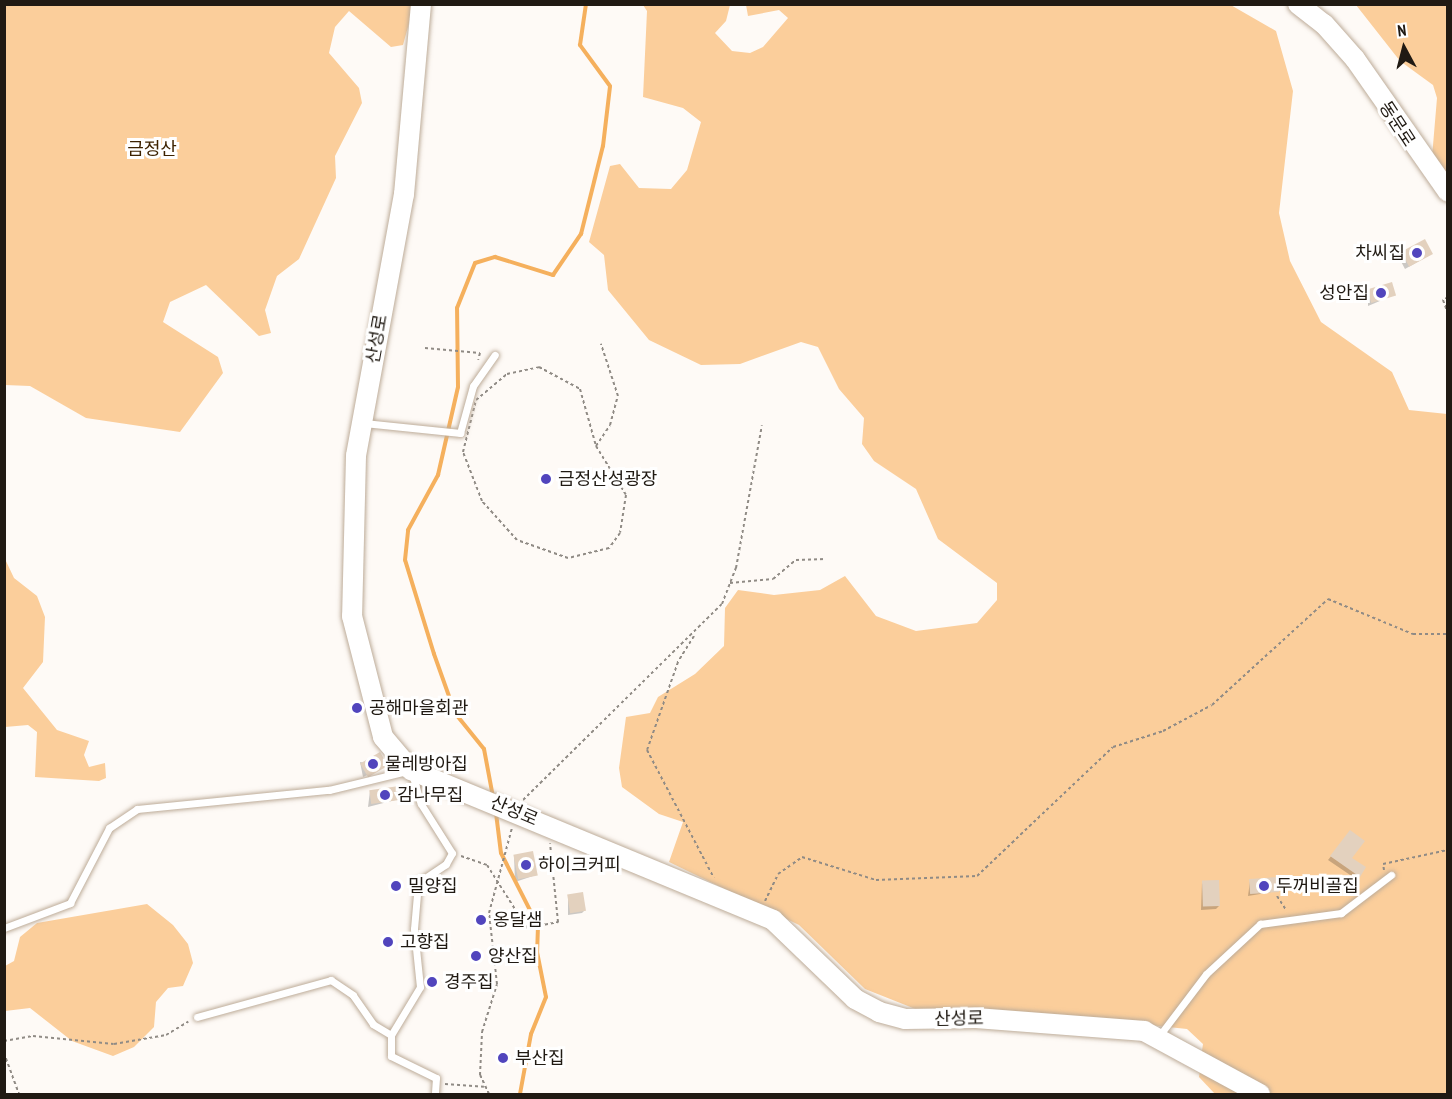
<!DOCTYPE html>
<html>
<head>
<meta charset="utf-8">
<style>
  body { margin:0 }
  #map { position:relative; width:1452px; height:1099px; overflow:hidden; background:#fefaf6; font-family:"PT Sans Narrow","Noto Sans KR",sans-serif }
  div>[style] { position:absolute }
  .green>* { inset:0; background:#fbce9b }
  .shadow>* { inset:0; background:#0003 }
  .stream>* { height:4px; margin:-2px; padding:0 2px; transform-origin:2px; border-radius:2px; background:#f5b05d }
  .building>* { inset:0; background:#e3d1be; transform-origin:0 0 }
  .path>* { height:2px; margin-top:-1px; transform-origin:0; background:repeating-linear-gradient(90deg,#908b85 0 3px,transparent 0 6px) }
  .roads { filter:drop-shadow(0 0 2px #bdac99) drop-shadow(0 0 2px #bdac99) }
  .lane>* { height:7px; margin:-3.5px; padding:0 3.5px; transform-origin:3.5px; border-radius:3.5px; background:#fff }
  .secondary>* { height:20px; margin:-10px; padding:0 10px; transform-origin:10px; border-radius:10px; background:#fff }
  .dots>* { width:16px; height:16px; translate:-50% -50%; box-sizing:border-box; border:3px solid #fff; border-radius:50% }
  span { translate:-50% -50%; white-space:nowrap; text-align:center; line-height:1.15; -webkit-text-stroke:6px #fff; paint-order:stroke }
  .street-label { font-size:18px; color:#201a13 }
  .park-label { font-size:18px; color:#3d2200 }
  .poi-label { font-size:18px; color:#201a13 }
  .right { translate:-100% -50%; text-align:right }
  .left { translate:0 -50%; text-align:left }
  .frame { position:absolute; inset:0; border:6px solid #201a13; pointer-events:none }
  .north { position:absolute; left:1374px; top:18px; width:60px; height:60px; -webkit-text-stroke:4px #fff; paint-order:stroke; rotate:353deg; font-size:16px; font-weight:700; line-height:24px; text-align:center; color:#201a13 }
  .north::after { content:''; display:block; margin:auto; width:21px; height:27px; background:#201a13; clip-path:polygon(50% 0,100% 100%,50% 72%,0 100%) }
</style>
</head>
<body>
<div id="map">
  <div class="green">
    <i style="clip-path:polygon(1229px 4px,1276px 31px,1293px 91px,1279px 213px,1290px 261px,1321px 322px,1392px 372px,1409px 410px,1447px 414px,1447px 1094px,1270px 1094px,1250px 1089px,1201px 1057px,1203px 1044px,1187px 1029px,1036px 1013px,928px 1014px,865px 989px,799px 925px,669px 862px,683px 822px,659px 814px,622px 787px,619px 768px,626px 717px,650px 713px,658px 697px,695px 674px,724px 646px,725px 608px,738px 590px,774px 595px,820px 590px,845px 576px,876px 616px,916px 631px,977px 623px,997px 600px,997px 583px,938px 539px,916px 489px,874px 461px,862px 444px,864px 418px,839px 389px,818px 347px,801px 342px,740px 364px,701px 365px,649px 340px,608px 290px,604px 255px,589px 242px,610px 166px,620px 164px,639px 188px,671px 189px,687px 170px,701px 122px,683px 108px,643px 97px,647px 11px,643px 5px,730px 5px,726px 21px,715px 33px,732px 51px,750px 53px,763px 47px,788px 18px,779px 10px,748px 16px,746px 5px)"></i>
    <i style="clip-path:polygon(5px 5px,414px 5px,403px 45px,391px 47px,349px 11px,335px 27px,329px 53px,359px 88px,362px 103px,335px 156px,336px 178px,299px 259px,277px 276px,265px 310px,271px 333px,259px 336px,206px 285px,170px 302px,163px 322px,218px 357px,223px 373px,180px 432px,86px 418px,30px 386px,5px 385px)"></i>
    <i style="clip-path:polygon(1356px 5px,1447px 5px,1447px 176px,1432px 157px,1437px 98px,1433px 85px,1400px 61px)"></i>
    <i style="clip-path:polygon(5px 559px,14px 578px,37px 596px,45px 617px,43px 662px,23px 688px,57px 730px,89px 741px,84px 755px,89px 767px,105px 763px,106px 778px,99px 781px,35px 777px,37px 732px,28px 725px,5px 727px)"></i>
    <i style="clip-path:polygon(147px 904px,173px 925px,188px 944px,193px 963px,183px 986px,168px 988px,156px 1002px,154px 1027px,134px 1047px,113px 1056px,72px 1041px,30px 1008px,5px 1011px,5px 966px,14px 961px,20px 937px,37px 923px)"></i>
    <i style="clip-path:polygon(1201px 1063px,1251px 1094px,1215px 1094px,1199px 1077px)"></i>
  </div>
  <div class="shadow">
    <i style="clip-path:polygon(1425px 241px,1428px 256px,1405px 269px,1398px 256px)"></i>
    <i style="clip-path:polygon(1368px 292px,1394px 295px,1368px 306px)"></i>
    <i style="clip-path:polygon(360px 762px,386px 766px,363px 777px)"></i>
    <i style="clip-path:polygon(370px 791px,399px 799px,368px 807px)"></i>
    <i style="clip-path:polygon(1348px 835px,1350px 858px,1364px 868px,1356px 879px,1328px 860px)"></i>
    <i style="clip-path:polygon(514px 856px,536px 875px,515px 882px)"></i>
    <i style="clip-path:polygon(1250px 881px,1278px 891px,1248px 896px)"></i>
    <i style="clip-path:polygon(1202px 883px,1219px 906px,1216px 909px,1201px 910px)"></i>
    <i style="clip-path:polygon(568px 896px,585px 910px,582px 913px,568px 915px)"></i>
  </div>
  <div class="stream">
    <i style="left:493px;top:797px;width:49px;rotate:-100.6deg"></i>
    <i style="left:484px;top:749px;width:46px;rotate:-128.9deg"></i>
    <i style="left:455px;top:713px;width:63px;rotate:-109.6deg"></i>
    <i style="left:434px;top:654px;width:98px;rotate:-107.1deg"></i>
    <i style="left:405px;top:560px;width:30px;rotate:-84deg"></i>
    <i style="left:408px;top:530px;width:63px;rotate:-61.4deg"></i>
    <i style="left:438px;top:475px;width:90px;rotate:-77.2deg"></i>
    <i style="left:458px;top:387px;width:79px;rotate:-90.7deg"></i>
    <i style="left:457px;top:308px;width:48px;rotate:-68.2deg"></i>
    <i style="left:475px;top:263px;width:21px;rotate:-17deg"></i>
    <i style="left:495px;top:257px;width:61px;rotate:17.2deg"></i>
    <i style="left:553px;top:275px;width:50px;rotate:-55.7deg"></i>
    <i style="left:581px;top:234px;width:91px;rotate:-76deg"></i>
    <i style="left:603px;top:146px;width:60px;rotate:-83.3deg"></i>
    <i style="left:610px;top:86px;width:51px;rotate:-126.2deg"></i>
    <i style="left:580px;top:45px;width:41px;rotate:-81.7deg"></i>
    <i style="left:496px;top:813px;width:40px;rotate:82.9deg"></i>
    <i style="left:501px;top:853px;width:82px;rotate:63.1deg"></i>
    <i style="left:538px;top:926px;width:26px;rotate:92deg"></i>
    <i style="left:537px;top:952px;width:46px;rotate:78.7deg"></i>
    <i style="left:546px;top:997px;width:40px;rotate:112deg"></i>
    <i style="left:531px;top:1034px;width:61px;rotate:100.4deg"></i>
  </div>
  <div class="building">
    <i style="left:1425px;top:239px;width:17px;height:27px;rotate:62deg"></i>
    <i style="left:1392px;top:282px;width:14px;height:26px;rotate:73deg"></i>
    <i style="left:380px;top:752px;width:16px;height:23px;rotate:60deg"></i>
    <i style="left:399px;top:786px;width:14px;height:30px;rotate:82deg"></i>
    <i style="clip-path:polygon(1350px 830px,1365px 841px,1352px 858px,1366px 867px,1360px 877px,1330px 856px)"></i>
    <i style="left:533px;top:851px;width:25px;height:20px;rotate:79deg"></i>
    <i style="left:1278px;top:877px;width:15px;height:29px;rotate:86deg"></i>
    <i style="left:1219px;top:880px;width:26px;height:17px;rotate:88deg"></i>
    <i style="left:583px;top:892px;width:19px;height:16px;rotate:81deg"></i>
  </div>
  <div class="path">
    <i style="left:1448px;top:297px;width:6px;rotate:149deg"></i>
    <i style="left:1443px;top:300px;width:15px;rotate:70deg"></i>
    <i style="left:425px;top:348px;width:55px;rotate:5.2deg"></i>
    <i style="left:480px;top:353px;width:7px;rotate:106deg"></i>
    <i style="left:539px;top:367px;width:47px;rotate:28.2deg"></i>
    <i style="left:580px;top:389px;width:59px;rotate:74.3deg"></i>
    <i style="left:596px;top:446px;width:57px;rotate:58.5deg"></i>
    <i style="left:626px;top:495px;width:38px;rotate:99deg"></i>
    <i style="left:620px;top:533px;width:19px;rotate:126deg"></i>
    <i style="left:609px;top:548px;width:42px;rotate:166.3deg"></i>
    <i style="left:568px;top:558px;width:54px;rotate:-160.6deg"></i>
    <i style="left:517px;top:540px;width:52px;rotate:-131.9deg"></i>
    <i style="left:482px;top:501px;width:53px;rotate:-111.2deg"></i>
    <i style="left:463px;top:452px;width:54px;rotate:-76deg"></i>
    <i style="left:476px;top:400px;width:40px;rotate:-40deg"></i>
    <i style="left:507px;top:374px;width:33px;rotate:-12deg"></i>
    <i style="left:596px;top:446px;width:25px;rotate:-56deg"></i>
    <i style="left:610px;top:425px;width:30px;rotate:-75deg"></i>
    <i style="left:618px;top:396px;width:55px;rotate:-108.1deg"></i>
    <i style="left:730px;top:583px;width:43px;rotate:-5.3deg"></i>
    <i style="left:773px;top:579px;width:30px;rotate:-40deg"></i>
    <i style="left:796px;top:560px;width:30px;rotate:-2deg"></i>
    <i style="left:694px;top:636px;width:31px;rotate:122deg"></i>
    <i style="left:678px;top:662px;width:93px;rotate:109.4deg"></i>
    <i style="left:647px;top:750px;width:144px;rotate:62.4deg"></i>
    <i style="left:523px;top:800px;width:279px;rotate:-44.6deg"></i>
    <i style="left:722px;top:604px;width:39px;rotate:-69deg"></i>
    <i style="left:736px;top:568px;width:145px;rotate:-79.7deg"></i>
    <i style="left:461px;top:856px;width:28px;rotate:19deg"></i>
    <i style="left:487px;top:865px;width:75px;rotate:57.6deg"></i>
    <i style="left:527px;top:928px;width:32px;rotate:-11deg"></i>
    <i style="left:558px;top:922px;width:79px;rotate:-95.8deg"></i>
    <i style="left:1384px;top:870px;width:6px;rotate:-99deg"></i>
    <i style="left:1383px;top:864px;width:66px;rotate:-12.2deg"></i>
    <i style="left:1277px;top:896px;width:17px;rotate:57deg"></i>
    <i style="left:765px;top:901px;width:30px;rotate:-64deg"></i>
    <i style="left:778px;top:874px;width:29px;rotate:-35deg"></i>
    <i style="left:802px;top:857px;width:77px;rotate:17.3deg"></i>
    <i style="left:876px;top:880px;width:101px;rotate:-2.3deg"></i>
    <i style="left:977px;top:876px;width:187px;rotate:-43.5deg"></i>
    <i style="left:1113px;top:747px;width:52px;rotate:-17.7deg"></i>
    <i style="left:1163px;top:731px;width:55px;rotate:-28deg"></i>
    <i style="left:1212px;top:705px;width:157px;rotate:-42.4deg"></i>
    <i style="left:1328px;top:599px;width:92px;rotate:22.4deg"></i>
    <i style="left:1413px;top:634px;width:35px"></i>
    <i style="left:4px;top:1041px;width:29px;rotate:-10deg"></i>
    <i style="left:33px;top:1036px;width:81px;rotate:5.6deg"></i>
    <i style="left:114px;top:1044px;width:53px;rotate:-9.8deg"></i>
    <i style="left:166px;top:1035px;width:26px;rotate:-31deg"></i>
    <i style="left:4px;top:1053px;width:44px;rotate:69.9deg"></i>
    <i style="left:445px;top:1084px;width:39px;rotate:4deg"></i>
    <i style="left:489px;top:1094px;width:21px;rotate:-115deg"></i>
    <i style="left:480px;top:1075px;width:43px;rotate:-87.3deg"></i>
    <i style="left:482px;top:1032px;width:50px;rotate:-72.6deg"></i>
    <i style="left:497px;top:984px;width:71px;rotate:-96.4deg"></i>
    <i style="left:489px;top:913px;width:88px;rotate:-74.9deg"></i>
  </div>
  <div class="roads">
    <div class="lane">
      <i style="left:364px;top:423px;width:97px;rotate:5.9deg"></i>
      <i style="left:460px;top:433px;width:49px;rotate:-74.5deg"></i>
      <i style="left:473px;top:386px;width:38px;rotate:-55deg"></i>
      <i style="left:4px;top:928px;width:71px;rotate:-20.7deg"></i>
      <i style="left:70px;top:903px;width:85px;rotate:-62.5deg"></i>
      <i style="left:109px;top:828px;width:34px;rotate:-34deg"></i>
      <i style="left:137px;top:809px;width:193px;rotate:-5.7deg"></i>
      <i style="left:329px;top:790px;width:84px;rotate:-13.7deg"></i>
      <i style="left:411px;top:770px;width:35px;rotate:74deg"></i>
      <i style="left:421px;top:804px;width:58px;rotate:57.7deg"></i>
      <i style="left:452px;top:853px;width:13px;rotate:119deg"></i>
      <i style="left:446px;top:864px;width:34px;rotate:146deg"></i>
      <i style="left:418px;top:883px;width:46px;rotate:95deg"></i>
      <i style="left:414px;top:929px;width:58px;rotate:84.1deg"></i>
      <i style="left:420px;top:987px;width:56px;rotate:121.1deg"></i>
      <i style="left:391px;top:1035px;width:21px;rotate:-149deg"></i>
      <i style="left:373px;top:1024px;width:35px;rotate:-125deg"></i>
      <i style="left:353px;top:995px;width:27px;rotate:-146deg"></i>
      <i style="left:331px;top:980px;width:139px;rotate:164.6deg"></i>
      <i style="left:391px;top:1035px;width:21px;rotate:90deg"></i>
      <i style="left:391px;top:1056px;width:50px;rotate:26.1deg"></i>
      <i style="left:436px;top:1078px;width:16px;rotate:94deg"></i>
      <i style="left:1159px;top:1036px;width:78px;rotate:-52.8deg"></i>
      <i style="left:1206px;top:974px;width:74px;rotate:-42.8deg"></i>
      <i style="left:1260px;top:924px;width:82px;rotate:-7.7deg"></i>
      <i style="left:1341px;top:913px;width:63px;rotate:-37.2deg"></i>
    </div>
    <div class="secondary">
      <i style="left:421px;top:4px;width:191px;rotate:95.1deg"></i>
      <i style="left:404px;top:194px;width:266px;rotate:100.4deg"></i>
      <i style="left:356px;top:456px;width:160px;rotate:91.4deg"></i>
      <i style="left:352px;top:616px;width:125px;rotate:75.6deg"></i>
      <i style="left:383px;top:737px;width:43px;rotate:49.7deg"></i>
      <i style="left:411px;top:770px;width:392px;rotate:22.5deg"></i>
      <i style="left:773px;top:920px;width:114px;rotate:43.9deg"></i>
      <i style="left:855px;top:999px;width:27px;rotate:28deg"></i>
      <i style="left:879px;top:1012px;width:27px;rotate:15deg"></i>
      <i style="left:905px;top:1019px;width:71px;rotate:-0.8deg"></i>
      <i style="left:976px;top:1018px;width:169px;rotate:4.4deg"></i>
      <i style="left:1144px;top:1031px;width:132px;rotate:28.5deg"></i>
      <i style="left:1298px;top:4px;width:33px;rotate:38deg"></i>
      <i style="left:1324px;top:24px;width:47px;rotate:48.5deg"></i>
      <i style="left:1355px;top:59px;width:162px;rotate:55deg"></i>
    </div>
  </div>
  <div class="dots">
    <i style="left:1417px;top:253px;background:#5145bd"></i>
    <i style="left:1381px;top:293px;background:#5145bd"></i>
    <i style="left:546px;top:479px;background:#5145bd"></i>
    <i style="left:357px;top:708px;background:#5145bd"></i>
    <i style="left:373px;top:764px;background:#5145bd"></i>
    <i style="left:385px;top:795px;background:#5145bd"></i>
    <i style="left:526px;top:865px;background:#5145bd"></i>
    <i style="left:396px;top:886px;background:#5145bd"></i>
    <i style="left:1264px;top:886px;background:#5145bd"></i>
    <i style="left:481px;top:920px;background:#5145bd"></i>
    <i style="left:388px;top:942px;background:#5145bd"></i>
    <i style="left:476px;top:956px;background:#5145bd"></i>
    <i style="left:432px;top:982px;background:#5145bd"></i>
    <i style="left:503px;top:1058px;background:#5145bd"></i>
  </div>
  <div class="street-label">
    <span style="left:1397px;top:124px;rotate:57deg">동문로</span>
    <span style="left:377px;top:339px;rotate:-80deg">산성로</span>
    <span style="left:514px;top:811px;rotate:23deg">산성로</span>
    <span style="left:959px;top:1019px;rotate:-1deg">산성로</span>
  </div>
  <div class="park-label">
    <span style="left:152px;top:149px">금정산</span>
  </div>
  <div class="poi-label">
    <span class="right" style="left:1405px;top:253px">차씨집</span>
    <span class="right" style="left:1369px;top:293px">성안집</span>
    <span class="left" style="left:558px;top:479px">금정산성광장</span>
    <span class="left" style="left:369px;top:708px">공해마을회관</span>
    <span class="left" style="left:385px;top:764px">물레방아집</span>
    <span class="left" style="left:397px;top:795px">감나무집</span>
    <span class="left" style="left:538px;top:865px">하이크커피</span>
    <span class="left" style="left:408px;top:886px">밀양집</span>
    <span class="left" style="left:1276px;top:886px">두꺼비골집</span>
    <span class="left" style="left:493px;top:920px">옹달샘</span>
    <span class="left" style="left:400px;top:942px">고향집</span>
    <span class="left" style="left:488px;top:956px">양산집</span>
    <span class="left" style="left:444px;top:982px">경주집</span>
    <span class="left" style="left:515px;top:1058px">부산집</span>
  </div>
  <div class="frame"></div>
  <div class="north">N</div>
</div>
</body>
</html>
